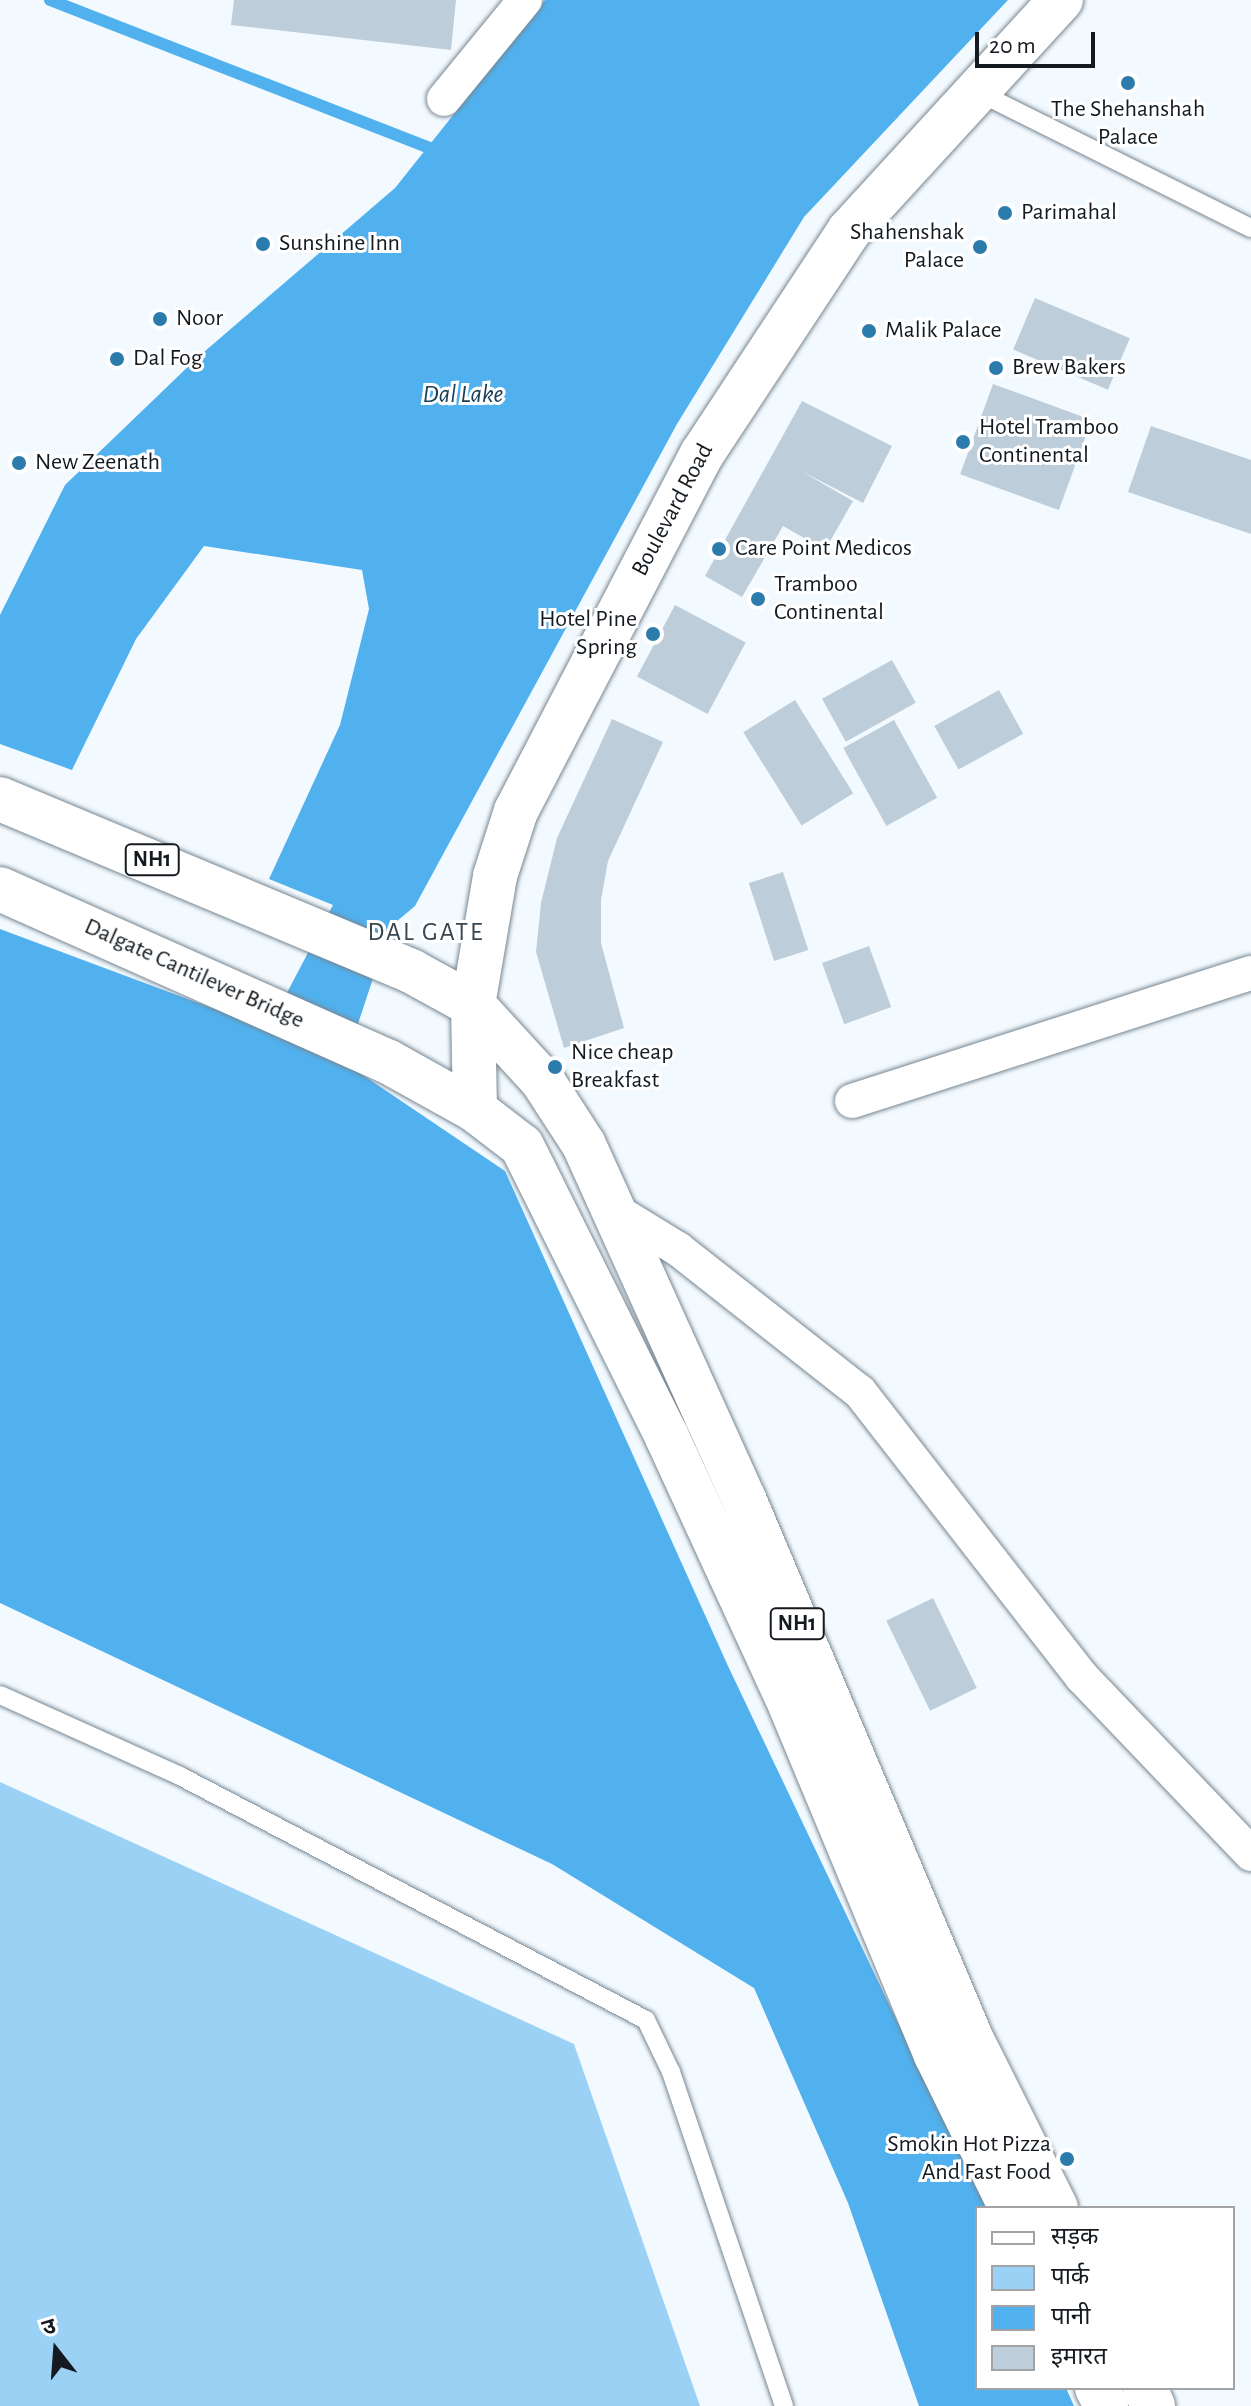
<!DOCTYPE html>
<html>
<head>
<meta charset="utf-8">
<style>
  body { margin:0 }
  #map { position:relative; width:1251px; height:2406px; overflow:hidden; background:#f3faff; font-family:"Alegreya Sans","Noto Sans Devanagari",sans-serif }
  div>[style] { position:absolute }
  .green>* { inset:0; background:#9cd1f6 }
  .water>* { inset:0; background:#51b1ee }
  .stream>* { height:12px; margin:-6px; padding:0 6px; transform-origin:6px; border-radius:6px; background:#51b1ee }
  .building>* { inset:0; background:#bdcdda; transform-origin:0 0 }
  .roads { filter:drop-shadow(0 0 2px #778692) drop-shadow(0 0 2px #778692) }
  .lane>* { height:18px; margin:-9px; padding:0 9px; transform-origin:9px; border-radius:9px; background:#fff }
  .street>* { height:34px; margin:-17px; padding:0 17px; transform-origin:17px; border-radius:17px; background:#fff }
  .secondary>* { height:44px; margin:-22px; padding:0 22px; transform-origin:22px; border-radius:22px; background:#fff }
  .highway>* { height:44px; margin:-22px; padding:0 22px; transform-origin:22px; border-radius:22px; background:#fff }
  .dots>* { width:22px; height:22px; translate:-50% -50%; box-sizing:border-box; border:4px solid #fff; border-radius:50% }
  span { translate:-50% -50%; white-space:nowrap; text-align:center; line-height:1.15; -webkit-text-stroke:6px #fff; paint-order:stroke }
  .shield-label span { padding:2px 6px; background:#fff; border:2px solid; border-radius:6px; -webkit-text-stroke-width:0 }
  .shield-label { font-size:22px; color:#141a1f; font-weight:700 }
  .poi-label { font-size:24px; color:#141a1f }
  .left { translate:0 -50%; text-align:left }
  .right { translate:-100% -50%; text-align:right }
  .street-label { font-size:24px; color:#141a1f }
  .water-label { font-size:26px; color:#184059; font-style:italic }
  .neighbourhood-label { font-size:26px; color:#384650; letter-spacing:2px }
  .legend { position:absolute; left:975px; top:2206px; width:260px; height:184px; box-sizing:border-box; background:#fff; border:2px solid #a1a3a5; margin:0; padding:10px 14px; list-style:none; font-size:24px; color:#141a1f }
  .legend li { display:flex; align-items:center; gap:16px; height:40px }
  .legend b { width:40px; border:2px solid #a1a3a5 }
  .north { position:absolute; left:16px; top:2310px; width:80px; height:80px; -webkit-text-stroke:6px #fff; paint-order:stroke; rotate:343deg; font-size:22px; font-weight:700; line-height:32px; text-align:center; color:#141a1f }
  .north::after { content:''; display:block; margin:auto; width:28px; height:36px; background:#141a1f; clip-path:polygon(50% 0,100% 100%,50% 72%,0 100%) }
  .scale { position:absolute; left:975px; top:32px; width:120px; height:36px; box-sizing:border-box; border:4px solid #141a1f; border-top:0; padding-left:10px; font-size:24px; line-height:28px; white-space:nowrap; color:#141a1f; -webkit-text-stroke:6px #fff; paint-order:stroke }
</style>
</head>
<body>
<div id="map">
  <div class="green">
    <i style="clip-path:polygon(0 1782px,574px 2044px,700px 2406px,0 2406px)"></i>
  </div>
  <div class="water">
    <i style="clip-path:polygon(545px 0,1008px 0,804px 217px,677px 424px,415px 906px,390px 927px,345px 1063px,505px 1171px,728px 1666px,986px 2208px,977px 2208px,977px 2388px,1066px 2388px,1074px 2406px,919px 2406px,848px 2203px,754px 1988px,552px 1864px,0 1603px,0 929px,268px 1029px,333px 905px,269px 879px,340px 725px,369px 609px,362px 570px,204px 546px,136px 639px,72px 770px,0 744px,0 615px,65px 485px,197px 358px,395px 188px)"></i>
  </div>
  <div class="stream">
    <i style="left:50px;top:0;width:421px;rotate:21.3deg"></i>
  </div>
  <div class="building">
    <i style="clip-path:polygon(234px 0,456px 0,451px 50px,231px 25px)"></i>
    <i style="left:1035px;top:298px;width:103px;height:56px;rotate:23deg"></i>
    <i style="left:993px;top:384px;width:105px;height:96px;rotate:20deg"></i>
    <i style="clip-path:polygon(802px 401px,892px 446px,863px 503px,801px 471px,853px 501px,825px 550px,783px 526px,742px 597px,705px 576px)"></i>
    <i style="clip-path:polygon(1151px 426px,1251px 460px,1251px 534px,1128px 492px)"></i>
    <i style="left:675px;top:605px;width:80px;height:81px;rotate:28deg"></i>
    <i style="left:892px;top:660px;width:49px;height:80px;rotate:61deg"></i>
    <i style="left:999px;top:690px;width:50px;height:74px;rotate:61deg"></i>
    <i style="left:795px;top:700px;width:110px;height:61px;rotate:58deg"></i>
    <i style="clip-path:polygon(612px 719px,663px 742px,608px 861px,601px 900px,601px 943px,624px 1028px,564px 1048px,536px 952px,541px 903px,557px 838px)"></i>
    <i style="left:894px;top:720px;width:89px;height:58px;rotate:61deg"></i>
    <i style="left:783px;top:872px;width:82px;height:36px;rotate:72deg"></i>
    <i style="left:869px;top:946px;width:65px;height:50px;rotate:70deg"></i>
    <i style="left:933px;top:1598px;width:100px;height:52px;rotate:64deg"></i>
  </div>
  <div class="roads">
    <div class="lane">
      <i style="left:978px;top:92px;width:305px;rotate:26.5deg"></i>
      <i style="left:0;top:1695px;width:197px;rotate:24.2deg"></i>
      <i style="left:180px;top:1776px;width:526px;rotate:27.64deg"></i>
      <i style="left:646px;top:2020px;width:58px;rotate:64.3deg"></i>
      <i style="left:671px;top:2072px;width:353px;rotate:71.3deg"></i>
    </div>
    <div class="street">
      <i style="left:444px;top:99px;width:128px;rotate:-50.7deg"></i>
      <i style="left:852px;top:1101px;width:419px;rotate:-17.8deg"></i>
      <i style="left:611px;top:1208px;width:79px;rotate:31.5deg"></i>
      <i style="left:678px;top:1249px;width:231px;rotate:38.2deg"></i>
      <i style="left:860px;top:1392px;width:361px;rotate:52.1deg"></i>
      <i style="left:1082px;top:1677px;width:245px;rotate:46.3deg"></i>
    </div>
    <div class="secondary">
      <i style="left:475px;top:1110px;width:105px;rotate:-91.1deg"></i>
      <i style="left:473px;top:1005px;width:131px;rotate:-80.3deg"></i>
      <i style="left:495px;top:876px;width:68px;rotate:-72.1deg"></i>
      <i style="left:516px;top:811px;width:403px;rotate:-62.5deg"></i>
      <i style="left:702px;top:454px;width:267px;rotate:-56.6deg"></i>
      <i style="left:849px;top:231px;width:314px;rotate:-47.5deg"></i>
    </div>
    <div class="highway">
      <i style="left:0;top:799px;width:446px;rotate:22.7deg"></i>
      <i style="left:411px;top:971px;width:71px;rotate:28.7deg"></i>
      <i style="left:473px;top:1005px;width:102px;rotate:47.4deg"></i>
      <i style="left:542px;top:1080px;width:77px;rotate:57.1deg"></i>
      <i style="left:584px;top:1145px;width:388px;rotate:65.7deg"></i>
      <i style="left:744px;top:1499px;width:585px;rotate:67.16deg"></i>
      <i style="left:971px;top:2038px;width:190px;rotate:63.4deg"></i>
      <i style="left:0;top:889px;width:424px;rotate:24deg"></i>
      <i style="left:387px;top:1061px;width:101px;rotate:29.1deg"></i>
      <i style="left:475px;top:1110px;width:59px;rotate:37.5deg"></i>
      <i style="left:522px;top:1146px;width:325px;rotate:63.5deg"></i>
      <i style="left:667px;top:1437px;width:297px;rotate:65.3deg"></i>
      <i style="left:791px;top:1707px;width:377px;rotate:67.4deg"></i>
      <i style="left:936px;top:2055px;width:170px;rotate:63.9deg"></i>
      <i style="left:1097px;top:2388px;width:20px;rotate:63deg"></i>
      <i style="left:1145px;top:2388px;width:20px;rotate:66deg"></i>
    </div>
  </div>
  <div class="dots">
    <i style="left:1128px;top:83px;background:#2b7cad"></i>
    <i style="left:1005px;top:213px;background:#2b7cad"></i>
    <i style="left:263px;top:244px;background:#2b7cad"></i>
    <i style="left:980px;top:247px;background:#2b7cad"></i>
    <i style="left:160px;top:319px;background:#2b7cad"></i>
    <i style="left:869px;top:331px;background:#2b7cad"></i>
    <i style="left:117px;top:359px;background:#2b7cad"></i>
    <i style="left:996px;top:368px;background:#2b7cad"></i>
    <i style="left:963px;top:442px;background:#2b7cad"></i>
    <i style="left:19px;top:463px;background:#2b7cad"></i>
    <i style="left:719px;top:549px;background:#2b7cad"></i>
    <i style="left:758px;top:599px;background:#2b7cad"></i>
    <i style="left:653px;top:634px;background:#2b7cad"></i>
    <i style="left:555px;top:1067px;background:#2b7cad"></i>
    <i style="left:1067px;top:2159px;background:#2b7cad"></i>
  </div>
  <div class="shield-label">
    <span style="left:152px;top:860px">NH1</span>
    <span style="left:797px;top:1624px">NH1</span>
  </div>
  <div class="poi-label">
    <span style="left:1128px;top:124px">The Shehanshah<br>Palace</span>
    <span class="left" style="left:1021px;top:213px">Parimahal</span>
    <span class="right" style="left:964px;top:247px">Shahenshak<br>Palace</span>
    <span class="left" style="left:279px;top:244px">Sunshine Inn</span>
    <span class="left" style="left:176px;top:319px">Noor</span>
    <span class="left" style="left:885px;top:331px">Malik Palace</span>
    <span class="left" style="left:133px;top:359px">Dal Fog</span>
    <span class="left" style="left:1012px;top:368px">Brew Bakers</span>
    <span class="left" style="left:979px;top:442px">Hotel Tramboo<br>Continental</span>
    <span class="left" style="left:35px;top:463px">New Zeenath</span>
    <span class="left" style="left:735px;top:549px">Care Point Medicos</span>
    <span class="left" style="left:774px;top:599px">Tramboo<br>Continental</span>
    <span class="right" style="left:637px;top:634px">Hotel Pine<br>Spring</span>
    <span class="left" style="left:571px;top:1067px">Nice cheap<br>Breakfast</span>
    <span class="right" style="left:1051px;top:2159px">Smokin Hot Pizza<br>And Fast Food</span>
  </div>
  <div class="street-label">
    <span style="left:673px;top:510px;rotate:-62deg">Boulevard Road</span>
    <span style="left:194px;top:974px;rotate:24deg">Dalgate Cantilever Bridge</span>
  </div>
  <div class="water-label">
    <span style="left:463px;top:395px">Dal Lake</span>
  </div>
  <div class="neighbourhood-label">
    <span style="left:426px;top:933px">DAL GATE</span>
  </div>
  <ul class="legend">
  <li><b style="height:10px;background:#fff"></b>सड़क</li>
  <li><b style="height:22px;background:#9cd1f6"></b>पार्क</li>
  <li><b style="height:22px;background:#51b1ee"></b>पानी</li>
  <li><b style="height:22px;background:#bdcdda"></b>इमारत</li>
  </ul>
  <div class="north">उ</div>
  <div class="scale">20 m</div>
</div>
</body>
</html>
